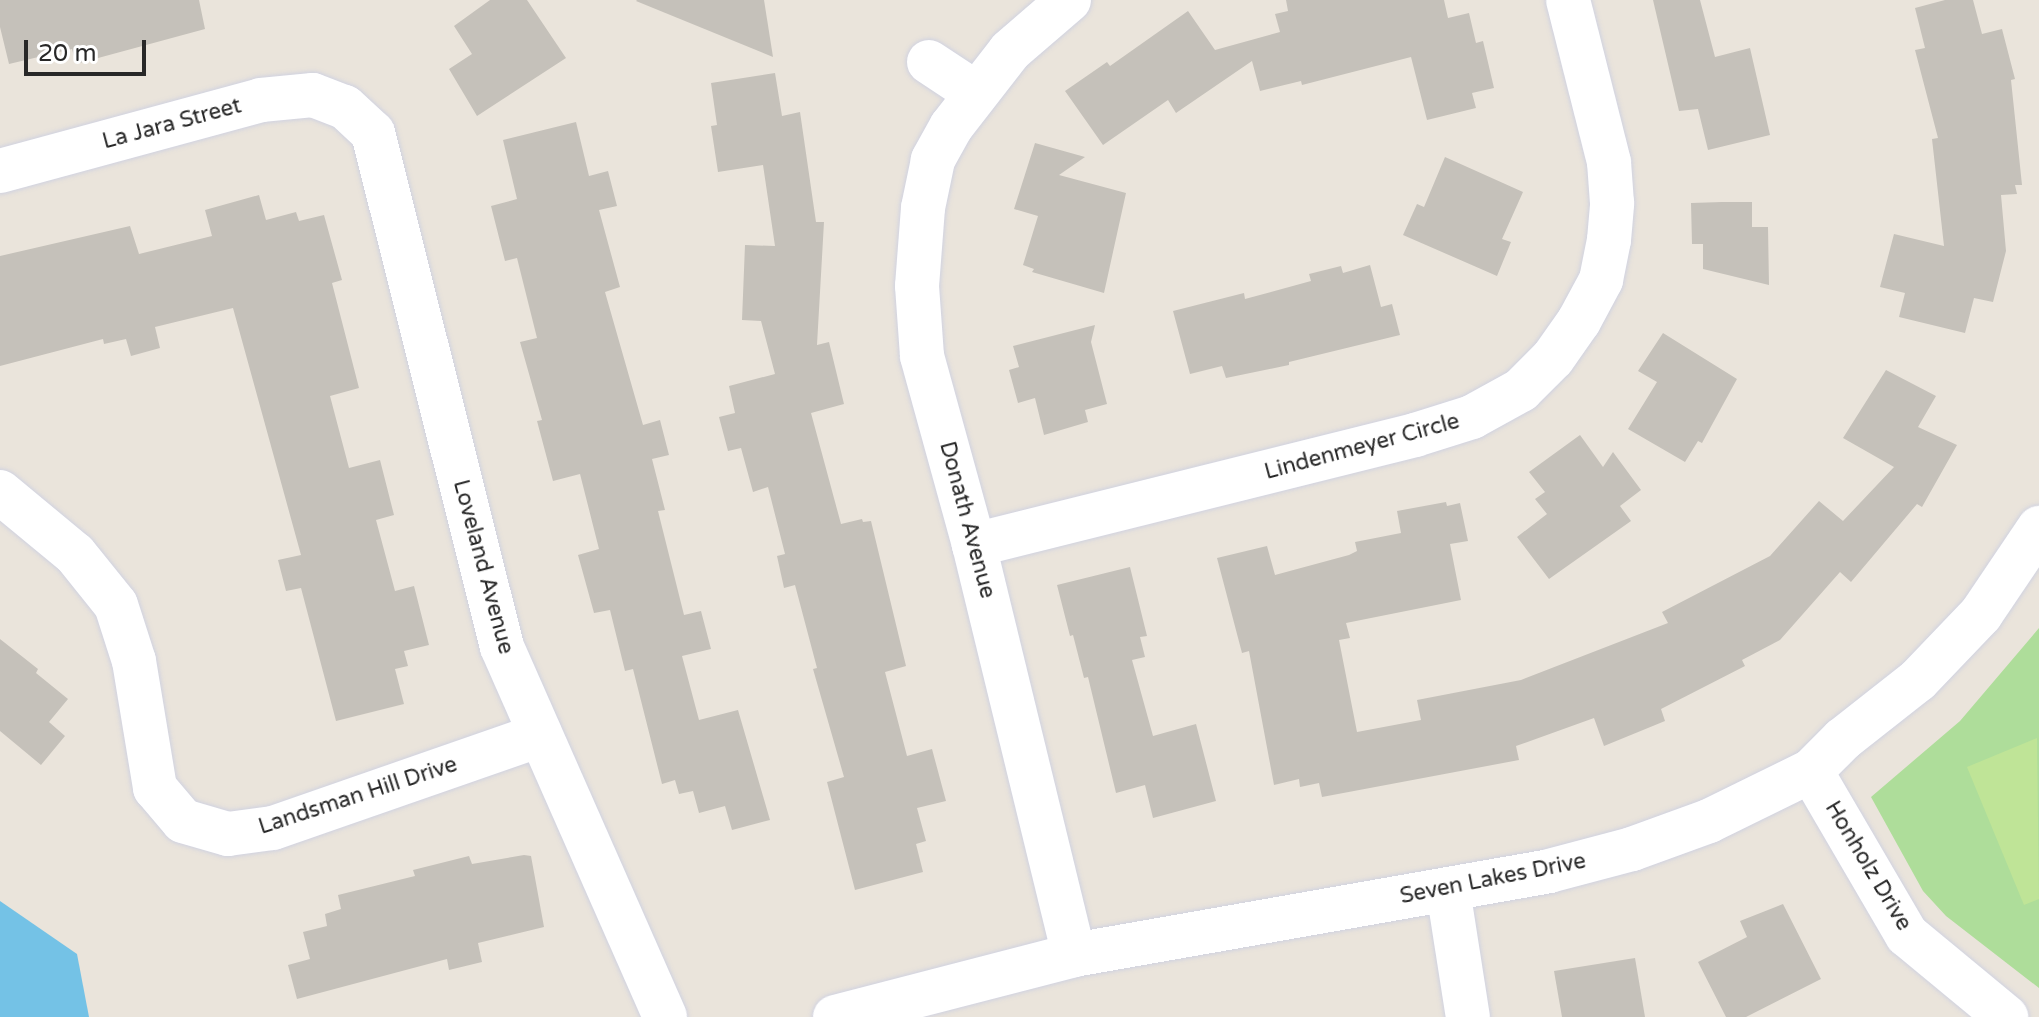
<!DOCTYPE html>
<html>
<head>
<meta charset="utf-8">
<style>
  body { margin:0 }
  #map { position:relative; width:2039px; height:1017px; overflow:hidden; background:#eae4db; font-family:"Varela Round",sans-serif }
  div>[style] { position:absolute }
  .green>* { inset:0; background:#aedd9a }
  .pitch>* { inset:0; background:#bfe497 }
  .water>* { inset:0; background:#74c2e6 }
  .building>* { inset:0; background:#c5c1ba }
  .roads { filter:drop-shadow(0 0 2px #d0d2e0) drop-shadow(0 0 2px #d0d2e0) }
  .minor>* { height:44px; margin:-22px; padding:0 22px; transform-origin:22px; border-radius:22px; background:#fff }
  span { translate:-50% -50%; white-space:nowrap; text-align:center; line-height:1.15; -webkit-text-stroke:8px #fff; paint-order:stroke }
  .street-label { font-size:22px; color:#282828 }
  .scale { position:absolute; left:24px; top:40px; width:122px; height:36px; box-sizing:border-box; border:4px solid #282828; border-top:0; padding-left:10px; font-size:24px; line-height:28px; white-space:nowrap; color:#282828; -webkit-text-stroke:6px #fff; paint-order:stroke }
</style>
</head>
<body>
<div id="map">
  <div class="green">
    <i style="clip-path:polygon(2039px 628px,2039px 988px,1946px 916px,1923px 891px,1871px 797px,1960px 721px)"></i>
  </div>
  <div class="pitch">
    <i style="clip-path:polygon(2037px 738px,2039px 899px,2024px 905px,1967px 767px)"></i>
  </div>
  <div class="water">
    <i style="clip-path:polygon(0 901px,77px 954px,89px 1017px,0 1017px)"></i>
  </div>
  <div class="building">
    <i style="clip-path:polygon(0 0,199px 0,205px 29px,76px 64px,72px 49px,9px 64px,0 27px)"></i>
    <i style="clip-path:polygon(490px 0,527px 0,566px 58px,477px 116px,449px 69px,472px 54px,454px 26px)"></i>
    <i style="clip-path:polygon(637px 0,764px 0,773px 57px,636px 1px)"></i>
    <i style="clip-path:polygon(1286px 0,1444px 0,1448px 18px,1469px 13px,1476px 43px,1483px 41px,1494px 88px,1472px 93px,1476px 108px,1427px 120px,1411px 57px,1302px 85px,1301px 81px,1260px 91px,1252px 61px,1176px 113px,1168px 100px,1103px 145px,1065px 91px,1107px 62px,1110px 66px,1188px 11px,1215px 50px,1280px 32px,1275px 14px,1288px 11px)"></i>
    <i style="clip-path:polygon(1653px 0,1700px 0,1715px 57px,1750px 48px,1770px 135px,1708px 150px,1698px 109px,1679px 111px)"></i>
    <i style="clip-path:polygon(1945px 0,1973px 0,1982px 34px,2002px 29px,2015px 79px,2011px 80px,2022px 185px,2015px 185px,2017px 194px,2001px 195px,2006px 251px,1993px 302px,1974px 298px,1965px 333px,1899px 317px,1905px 293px,1880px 287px,1894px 234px,1944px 246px,1932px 139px,1938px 138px,1915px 50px,1925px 48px,1915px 8px)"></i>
    <i style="clip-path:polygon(775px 73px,782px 116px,800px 112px,816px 222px,824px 222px,817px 345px,829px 342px,844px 404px,811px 413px,841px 524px,862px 519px,863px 522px,871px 521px,906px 666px,885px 672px,907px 756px,932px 749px,946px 801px,917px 808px,926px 841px,916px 844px,923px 872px,855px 890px,827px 782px,844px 777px,813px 669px,817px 668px,795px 585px,784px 588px,777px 556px,785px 554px,768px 487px,753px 492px,741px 448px,728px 451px,719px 417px,735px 413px,729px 386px,775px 374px,761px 321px,742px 320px,745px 245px,775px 246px,763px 165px,718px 172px,711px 126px,717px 125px,711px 83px)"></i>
    <i style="clip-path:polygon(576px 122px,589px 176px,608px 171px,617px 206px,599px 210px,620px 287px,605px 292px,643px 425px,660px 420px,669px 455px,652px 459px,665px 510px,658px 511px,684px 615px,701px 611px,711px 649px,682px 656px,699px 720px,738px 710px,770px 820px,732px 830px,725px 806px,699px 813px,693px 791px,679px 794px,675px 780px,662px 784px,633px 669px,625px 671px,610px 610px,594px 613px,578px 555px,599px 549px,580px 474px,553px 481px,537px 421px,542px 420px,520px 342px,537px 338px,517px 258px,505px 261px,491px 206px,517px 199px,503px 140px)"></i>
    <i style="clip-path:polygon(1035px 143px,1085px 157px,1059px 175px,1126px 193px,1104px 293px,1032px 272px,1034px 269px,1023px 265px,1038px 216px,1014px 209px)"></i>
    <i style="clip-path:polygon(1445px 157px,1523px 192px,1502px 239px,1511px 242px,1497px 276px,1403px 235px,1417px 204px,1424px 207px)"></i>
    <i style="clip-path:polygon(259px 195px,266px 220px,296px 212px,299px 221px,324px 215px,342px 280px,332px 283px,359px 388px,330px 396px,349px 468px,380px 460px,394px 515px,376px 520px,395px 591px,414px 586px,429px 645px,404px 651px,408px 666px,395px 669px,404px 704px,336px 721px,301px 588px,286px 591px,278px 560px,301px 555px,233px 308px,155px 327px,160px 348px,131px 356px,126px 339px,104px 344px,103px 339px,0 366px,0 256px,130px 226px,139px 254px,212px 236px,205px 210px)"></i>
    <i style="clip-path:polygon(1722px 202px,1752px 202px,1752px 227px,1768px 227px,1769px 285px,1703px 269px,1703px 244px,1692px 244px,1691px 203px)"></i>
    <i style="clip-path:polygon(1370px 265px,1381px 307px,1392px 304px,1400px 335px,1289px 362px,1289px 365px,1226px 378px,1222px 366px,1190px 374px,1173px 311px,1244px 293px,1245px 299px,1311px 281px,1309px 274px,1341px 266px,1343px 273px)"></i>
    <i style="clip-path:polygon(1095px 325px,1091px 342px,1107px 404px,1085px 410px,1088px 422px,1044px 435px,1035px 398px,1018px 403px,1009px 370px,1019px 367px,1013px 346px)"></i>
    <i style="clip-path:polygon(1663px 333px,1737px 379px,1702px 443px,1698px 441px,1685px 462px,1628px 429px,1657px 382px,1638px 371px)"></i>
    <i style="clip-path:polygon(1886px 370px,1936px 396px,1918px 427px,1957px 445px,1922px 507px,1917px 504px,1851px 582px,1840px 572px,1780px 640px,1742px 660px,1745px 666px,1661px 709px,1665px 721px,1604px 746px,1594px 718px,1516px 746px,1519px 760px,1322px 797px,1319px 783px,1300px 787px,1299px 779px,1274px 785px,1249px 651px,1242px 653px,1217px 558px,1267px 546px,1275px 575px,1349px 555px,1357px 551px,1355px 542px,1401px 533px,1397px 511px,1446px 502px,1447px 506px,1460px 503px,1468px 541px,1450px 544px,1461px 600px,1346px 623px,1350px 638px,1339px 640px,1357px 732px,1421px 720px,1417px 700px,1521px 680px,1668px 623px,1662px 612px,1770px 556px,1819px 501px,1843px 521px,1894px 467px,1843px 438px)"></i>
    <i style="clip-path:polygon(1580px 435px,1603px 467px,1613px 452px,1641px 490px,1620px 506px,1631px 521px,1549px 579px,1517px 537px,1547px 514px,1535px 499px,1545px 492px,1529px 472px)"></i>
    <i style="clip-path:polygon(1130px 567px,1147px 636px,1140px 637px,1145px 657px,1132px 660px,1153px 736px,1196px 724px,1216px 801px,1153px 818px,1145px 785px,1116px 793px,1088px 677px,1084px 678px,1073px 635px,1070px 636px,1057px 585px)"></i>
    <i style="clip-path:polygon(0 639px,38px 669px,36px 673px,68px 699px,49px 722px,65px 736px,41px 765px,0 731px)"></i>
    <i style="clip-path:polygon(524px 855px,531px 856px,544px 927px,478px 943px,482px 962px,449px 970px,447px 959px,297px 999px,288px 965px,310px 959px,303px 932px,327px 926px,325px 914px,341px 909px,338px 895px,415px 876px,413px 870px,469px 856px,472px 864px)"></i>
    <i style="clip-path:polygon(1783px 904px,1821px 979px,1746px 1017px,1726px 1017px,1698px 962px,1747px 937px,1740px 921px)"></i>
    <i style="clip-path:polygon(1635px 958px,1645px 1017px,1562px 1017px,1554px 971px)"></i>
  </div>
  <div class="roads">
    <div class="minor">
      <i style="left:1069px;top:0;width:78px;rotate:139.2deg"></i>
      <i style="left:1010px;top:51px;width:96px;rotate:127.8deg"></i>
      <i style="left:951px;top:127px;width:38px;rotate:119deg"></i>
      <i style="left:933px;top:160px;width:49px;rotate:101.8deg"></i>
      <i style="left:923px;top:208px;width:78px;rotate:94.4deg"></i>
      <i style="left:917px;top:286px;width:70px;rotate:85.9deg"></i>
      <i style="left:922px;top:356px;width:196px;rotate:74.6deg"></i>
      <i style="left:974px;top:545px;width:422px;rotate:76.3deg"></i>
      <i style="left:929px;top:62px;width:56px;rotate:33.4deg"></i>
      <i style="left:0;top:171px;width:270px;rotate:-15.2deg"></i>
      <i style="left:261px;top:100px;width:52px;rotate:-5.5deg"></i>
      <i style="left:313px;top:95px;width:34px;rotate:21deg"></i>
      <i style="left:345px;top:107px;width:38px;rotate:43deg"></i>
      <i style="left:373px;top:133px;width:530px;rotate:75.91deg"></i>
      <i style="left:502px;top:647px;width:404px;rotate:66.2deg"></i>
      <i style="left:0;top:492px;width:97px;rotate:39.6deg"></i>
      <i style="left:75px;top:554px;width:65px;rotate:51.2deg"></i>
      <i style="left:116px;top:605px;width:59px;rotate:72.2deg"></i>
      <i style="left:134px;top:661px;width:129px;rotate:80.6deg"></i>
      <i style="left:155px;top:788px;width:43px;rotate:49.7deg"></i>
      <i style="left:183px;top:821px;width:47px;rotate:16.1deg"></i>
      <i style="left:228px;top:834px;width:45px;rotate:-7.6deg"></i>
      <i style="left:273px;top:828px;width:283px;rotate:-19.2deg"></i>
      <i style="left:974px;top:545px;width:455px;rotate:-14deg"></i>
      <i style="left:1415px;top:435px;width:60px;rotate:-17.5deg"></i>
      <i style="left:1472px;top:417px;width:56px;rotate:-28.9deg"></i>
      <i style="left:1521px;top:390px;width:45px;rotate:-45deg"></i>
      <i style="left:1553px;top:358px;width:45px;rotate:-54.9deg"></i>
      <i style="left:1579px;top:321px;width:47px;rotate:-61.8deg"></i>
      <i style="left:1601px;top:280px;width:41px;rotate:-78.7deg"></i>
      <i style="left:1609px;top:240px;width:37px;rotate:-85deg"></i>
      <i style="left:1612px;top:203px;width:41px;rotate:-94.2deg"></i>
      <i style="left:1609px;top:162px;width:167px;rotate:-104.2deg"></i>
      <i style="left:1811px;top:771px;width:190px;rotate:59.7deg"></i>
      <i style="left:1907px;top:935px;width:129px;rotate:39.6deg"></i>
      <i style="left:1448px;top:890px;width:129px;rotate:81.1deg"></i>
      <i style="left:835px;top:1017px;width:247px;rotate:-14.5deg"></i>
      <i style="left:1074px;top:955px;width:482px;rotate:-10deg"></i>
      <i style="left:1549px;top:871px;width:86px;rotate:-14.8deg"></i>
      <i style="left:1632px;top:849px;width:82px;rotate:-20deg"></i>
      <i style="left:1709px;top:821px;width:114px;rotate:-26.1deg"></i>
      <i style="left:1811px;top:771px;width:45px;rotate:-45deg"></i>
      <i style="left:1843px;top:739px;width:95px;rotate:-38.2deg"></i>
      <i style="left:1918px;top:680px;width:91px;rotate:-46.3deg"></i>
      <i style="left:1981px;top:614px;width:104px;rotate:-56deg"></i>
    </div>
  </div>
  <div class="street-label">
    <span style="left:172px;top:124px;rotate:-15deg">La Jara Street</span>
    <span style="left:1362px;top:447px;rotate:-15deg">Lindenmeyer Circle</span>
    <span style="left:967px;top:520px;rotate:75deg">Donath Avenue</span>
    <span style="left:483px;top:567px;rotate:75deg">Loveland Avenue</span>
    <span style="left:358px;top:796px;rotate:-18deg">Landsman Hill Drive</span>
    <span style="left:1868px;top:866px;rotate:59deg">Honholz Drive</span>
    <span style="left:1493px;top:879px;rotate:-11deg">Seven Lakes Drive</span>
  </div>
  <div class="scale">20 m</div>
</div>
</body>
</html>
